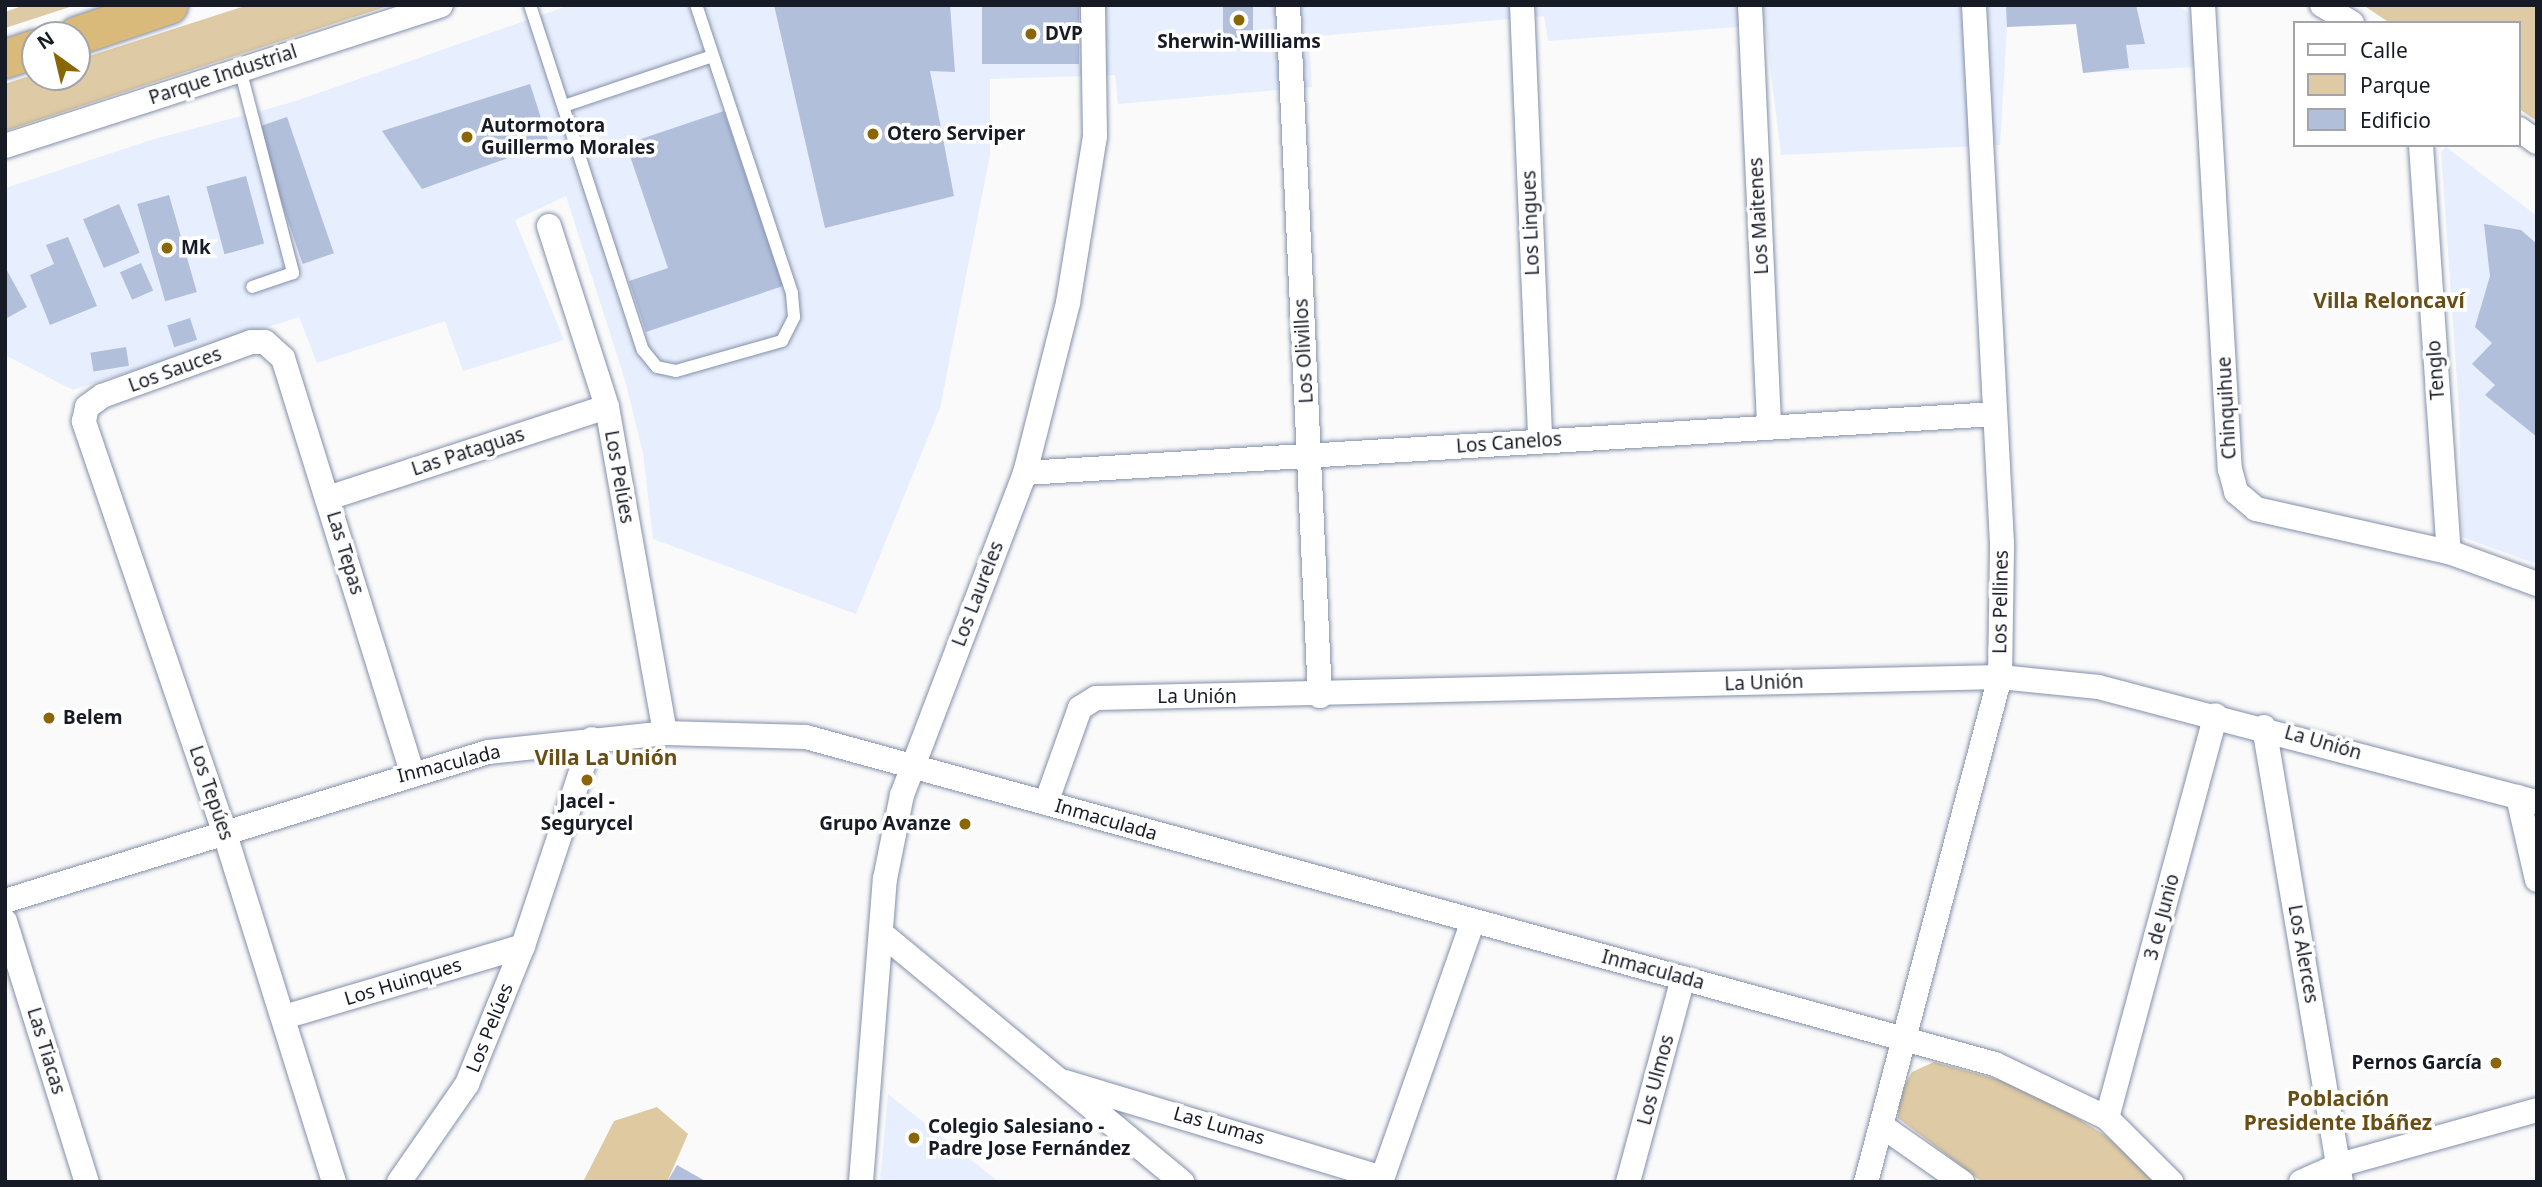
<!DOCTYPE html>
<html>
<head>
<meta charset="utf-8">
<style>
  body { margin:0 }
  #map { position:relative; width:2542px; height:1187px; overflow:hidden; background:#fafafa; font-family:"Noto Sans",sans-serif }
  div>[style] { position:absolute }
  .built>* { inset:0; background:#e7eefd }
  .green>* { inset:0; background:#decaa4 }
  .forest>* { inset:0; background:#dec9a1 }
  .building>* { inset:0; background:#b1bfdb; transform-origin:0 0 }
  .roads { filter:drop-shadow(0 0 2px #8390aa) drop-shadow(0 0 2px #8390aa) }
  .service>* { height:12px; margin:-6px; padding:0 6px; transform-origin:6px; border-radius:6px; background:#fff }
  .minor>* { height:24px; margin:-12px; padding:0 12px; transform-origin:12px; border-radius:12px; background:#fff }
  .trunk>* { height:38px; margin:-19px; padding:0 19px; transform-origin:19px; border-radius:19px; background:#daba7a }
  .dots>* { width:19px; height:19px; translate:-50% -50%; box-sizing:border-box; border:4px solid #fff; border-radius:50% }
  span { translate:-50% -50%; white-space:nowrap; text-align:center; line-height:1.15; -webkit-text-stroke:7px #fff; paint-order:stroke }
  .poi-label { font-size:19px; color:#171b26; font-weight:700 }
  .left { translate:0 -50%; text-align:left }
  .right { translate:-100% -50%; text-align:right }
  .street-label { font-size:19px; color:#171b26 }
  .neighbourhood-label { font-size:21px; color:#694f15; font-weight:700 }
  .frame { position:absolute; inset:0; border:7px solid #171b26; pointer-events:none }
  .legend { position:absolute; left:2293px; top:21px; width:228px; height:126px; box-sizing:border-box; background:#fff; border:2px solid #a2a4a8; margin:0; padding:9px 12px; list-style:none; font-size:21px; color:#171b26 }
  .legend li { display:flex; align-items:center; gap:14px; height:35px }
  .legend b { width:35px; border:2px solid #a2a4a8 }
  .north { position:absolute; left:21px; top:21px; width:70px; height:70px; box-sizing:border-box; background:#fff; border:2px solid #a2a4a8; border-radius:50%; rotate:326deg; font-size:19px; font-weight:700; line-height:28px; text-align:center; color:#171b26 }
  .north::after { content:''; display:block; margin:auto; width:24px; height:32px; background:#8a6605; clip-path:polygon(50% 0,100% 100%,50% 72%,0 100%) }
</style>
</head>
<body>
<div id="map">
  <div class="built">
    <i style="clip-path:polygon(570px 5px,2175px 5px,2188px 12px,2195px 67px,2083px 73px,2076px 24px,2007px 27px,2000px 145px,1781px 155px,1765px 25px,1548px 41px,1544px 16px,1309px 37px,1312px 87px,1118px 104px,1115px 75px,990px 79px,990px 155px,940px 408px,856px 614px,653px 539px,643px 453px,625px 380px,566px 196px,515px 220px,564px 340px,463px 371px,445px 321px,317px 363px,299px 317px,73px 390px,5px 355px,5px 188px,151px 140px,293px 102px)"></i>
    <i style="clip-path:polygon(2446px 147px,2537px 216px,2537px 564px,2462px 537px,2459px 410px,2441px 152px)"></i>
    <i style="clip-path:polygon(888px 1094px,999px 1182px,880px 1182px)"></i>
  </div>
  <div class="green">
    <i style="clip-path:polygon(25px 5px,76px 5px,5px 28px,5px 12px)"></i>
    <i style="clip-path:polygon(248px 5px,391px 5px,5px 131px,5px 84px,35px 74px,77px 77px,77px 60px)"></i>
    <i style="clip-path:polygon(2363px 5px,2537px 5px,2537px 121px,2519px 109px,2519px 23px,2390px 23px)"></i>
    <i style="clip-path:polygon(1934px 1062px,2015px 1084px,2058px 1106px,2106px 1136px,2157px 1182px,1982px 1182px,1898px 1118px,1900px 1094px,1912px 1072px)"></i>
  </div>
  <div class="forest">
    <i style="clip-path:polygon(657px 1107px,688px 1134px,667px 1182px,583px 1182px,614px 1121px)"></i>
  </div>
  <div class="building">
    <i style="clip-path:polygon(774px 5px,950px 5px,955px 72px,930px 71px,954px 196px,825px 228px)"></i>
    <i style="left:982px;top:5px;width:97px;height:59px"></i>
    <i style="left:1223px;top:5px;width:30px;height:33px"></i>
    <i style="clip-path:polygon(2006px 5px,2136px 5px,2145px 44px,2126px 45px,2129px 68px,2083px 73px,2076px 24px,2007px 27px)"></i>
    <i style="clip-path:polygon(530px 84px,549px 143px,422px 189px,382px 131px)"></i>
    <i style="clip-path:polygon(724px 111px,783px 286px,646px 332px,629px 281px,668px 268px,626px 144px)"></i>
    <i style="left:287px;top:117px;width:144px;height:33px;rotate:71deg"></i>
    <i style="left:246px;top:176px;width:70px;height:41px;rotate:75deg"></i>
    <i style="left:169px;top:195px;width:101px;height:33px;rotate:74deg"></i>
    <i style="left:119px;top:204px;width:53px;height:39px;rotate:67deg"></i>
    <i style="clip-path:polygon(2484px 224px,2521px 230px,2537px 244px,2537px 437px,2485px 395px,2495px 385px,2472px 364px,2492px 343px,2475px 327px,2490px 276px)"></i>
    <i style="clip-path:polygon(68px 237px,97px 306px,50px 325px,30px 275px,54px 264px,46px 245px)"></i>
    <i style="left:141px;top:263px;width:30px;height:23px;rotate:66deg"></i>
    <i style="clip-path:polygon(5px 267px,27px 307px,5px 319px)"></i>
    <i style="left:190px;top:318px;width:23px;height:24px;rotate:72deg"></i>
    <i style="left:126px;top:347px;width:19px;height:36px;rotate:81deg"></i>
    <i style="clip-path:polygon(677px 1165px,707px 1182px,667px 1182px)"></i>
  </div>
  <div class="roads">
    <div class="service">
      <i style="left:530px;top:5px;width:363px;rotate:71.9deg"></i>
      <i style="left:643px;top:350px;width:22px;rotate:51deg"></i>
      <i style="left:657px;top:367px;width:19px;rotate:12deg"></i>
      <i style="left:676px;top:371px;width:110px;rotate:-15.8deg"></i>
      <i style="left:782px;top:341px;width:27px;rotate:-63deg"></i>
      <i style="left:794px;top:317px;width:24px;rotate:-95deg"></i>
      <i style="left:792px;top:293px;width:304px;rotate:-108.4deg"></i>
      <i style="left:240px;top:69px;width:211px;rotate:75.4deg"></i>
      <i style="left:293px;top:273px;width:43px;rotate:161.1deg"></i>
      <i style="left:564px;top:106px;width:157px;rotate:-18.6deg"></i>
    </div>
    <div class="minor">
      <i style="left:1288px;top:5px;width:692px;rotate:87.35deg"></i>
      <i style="left:1522px;top:5px;width:436px;rotate:87.6deg"></i>
      <i style="left:1750px;top:5px;width:422px;rotate:87.4deg"></i>
      <i style="left:2203px;top:5px;width:465px;rotate:86.7deg"></i>
      <i style="left:2230px;top:469px;width:24px;rotate:75deg"></i>
      <i style="left:2236px;top:492px;width:26px;rotate:40deg"></i>
      <i style="left:2256px;top:509px;width:198px;rotate:12.6deg"></i>
      <i style="left:2449px;top:552px;width:94px;rotate:20deg"></i>
      <i style="left:2322px;top:5px;width:35px;rotate:31deg"></i>
      <i style="left:2519px;top:129px;width:22px;rotate:36deg"></i>
      <i style="left:2421px;top:145px;width:408px;rotate:86.1deg"></i>
      <i style="left:5px;top:146px;width:458px;rotate:-17.9deg"></i>
      <i style="left:549px;top:226px;width:190px;rotate:72.2deg"></i>
      <i style="left:607px;top:407px;width:331px;rotate:79.9deg"></i>
      <i style="left:1025px;top:473px;width:971px;rotate:-3.48deg"></i>
      <i style="left:328px;top:498px;width:293px;rotate:-18.1deg"></i>
      <i style="left:2264px;top:727px;width:461px;rotate:80.4deg"></i>
      <i style="left:2518px;top:797px;width:85px;rotate:77.1deg"></i>
      <i style="left:1046px;top:803px;width:101px;rotate:-70.3deg"></i>
      <i style="left:1080px;top:708px;width:19px;rotate:-32deg"></i>
      <i style="left:1096px;top:698px;width:904px;rotate:-1.33deg"></i>
      <i style="left:2000px;top:677px;width:99px;rotate:5.8deg"></i>
      <i style="left:2098px;top:687px;width:454px;rotate:14.7deg"></i>
      <i style="left:5px;top:901px;width:505px;rotate:-17.14deg"></i>
      <i style="left:488px;top:752px;width:178px;rotate:-6.1deg"></i>
      <i style="left:665px;top:733px;width:141px;rotate:1.6deg"></i>
      <i style="left:806px;top:737px;width:1233px;rotate:15.38deg"></i>
      <i style="left:1995px;top:1064px;width:124px;rotate:25.7deg"></i>
      <i style="left:2107px;top:1118px;width:91px;rotate:45deg"></i>
      <i style="left:5px;top:921px;width:274px;rotate:72.6deg"></i>
      <i style="left:881px;top:933px;width:391px;rotate:39.6deg"></i>
      <i style="left:284px;top:1017px;width:249px;rotate:-16.5deg"></i>
      <i style="left:1065px;top:1082px;width:331px;rotate:16.8deg"></i>
      <i style="left:2107px;top:1118px;width:417px;rotate:-74.9deg"></i>
      <i style="left:1882px;top:1126px;width:98px;rotate:35deg"></i>
      <i style="left:334px;top:1182px;width:368px;rotate:-107.4deg"></i>
      <i style="left:224px;top:831px;width:433px;rotate:-108.9deg"></i>
      <i style="left:84px;top:421px;width:14px;rotate:-78deg"></i>
      <i style="left:87px;top:407px;width:19px;rotate:-36deg"></i>
      <i style="left:102px;top:396px;width:158px;rotate:-19.9deg"></i>
      <i style="left:251px;top:342px;width:14px"></i>
      <i style="left:265px;top:342px;width:24px;rotate:42deg"></i>
      <i style="left:283px;top:358px;width:434px;rotate:72.7deg"></i>
      <i style="left:399px;top:1182px;width:119px;rotate:-55.2deg"></i>
      <i style="left:467px;top:1084px;width:149px;rotate:-67.9deg"></i>
      <i style="left:523px;top:946px;width:218px;rotate:-71.6deg"></i>
      <i style="left:861px;top:1182px;width:304px;rotate:-85.5deg"></i>
      <i style="left:885px;top:879px;width:86px;rotate:-78.6deg"></i>
      <i style="left:902px;top:795px;width:345px;rotate:-69.1deg"></i>
      <i style="left:1025px;top:473px;width:175px;rotate:-75.8deg"></i>
      <i style="left:1068px;top:303px;width:169px;rotate:-80.8deg"></i>
      <i style="left:1095px;top:136px;width:131px;rotate:-90.9deg"></i>
      <i style="left:1381px;top:1182px;width:275px;rotate:-70.6deg"></i>
      <i style="left:1628px;top:1182px;width:211px;rotate:-74.9deg"></i>
      <i style="left:1866px;top:1182px;width:522px;rotate:-75.14deg"></i>
      <i style="left:2000px;top:677px;width:134px;rotate:-89.1deg"></i>
      <i style="left:2002px;top:543px;width:539px;rotate:-92.98deg"></i>
      <i style="left:2301px;top:1182px;width:42px;rotate:-24.1deg"></i>
      <i style="left:2339px;top:1165px;width:205px;rotate:-15.5deg"></i>
    </div>
    <div class="trunk">
      <i style="left:77px;top:36px;width:97px;rotate:-18.6deg"></i>
      <i style="left:5px;top:59px;width:32px;rotate:-18deg"></i>
    </div>
  </div>
  <div class="dots">
    <i style="left:1239px;top:20px;background:#8a6605"></i>
    <i style="left:1031px;top:34px;background:#8a6605"></i>
    <i style="left:873px;top:134px;background:#8a6605"></i>
    <i style="left:467px;top:137px;background:#8a6605"></i>
    <i style="left:167px;top:248px;background:#8a6605"></i>
    <i style="left:49px;top:718px;background:#8a6605"></i>
    <i style="left:587px;top:780px;background:#8a6605"></i>
    <i style="left:965px;top:824px;background:#8a6605"></i>
    <i style="left:2496px;top:1063px;background:#8a6605"></i>
    <i style="left:914px;top:1138px;background:#8a6605"></i>
  </div>
  <div class="poi-label">
    <span class="left" style="left:1045px;top:34px">DVP</span>
    <span style="left:1239px;top:42px">Sherwin-Williams</span>
    <span class="left" style="left:481px;top:137px">Autormotora<br>Guillermo Morales</span>
    <span class="left" style="left:887px;top:134px">Otero Serviper</span>
    <span class="left" style="left:181px;top:248px">Mk</span>
    <span class="left" style="left:63px;top:718px">Belem</span>
    <span style="left:587px;top:813px">Jacel -<br>Segurycel</span>
    <span class="right" style="left:951px;top:824px">Grupo Avanze</span>
    <span class="right" style="left:2482px;top:1063px">Pernos García</span>
    <span class="left" style="left:928px;top:1138px">Colegio Salesiano -<br>Padre Jose Fernández</span>
  </div>
  <div class="street-label">
    <span style="left:223px;top:75px;rotate:-18deg">Parque Industrial</span>
    <span style="left:1759px;top:216px;rotate:-93deg">Los Maitenes</span>
    <span style="left:1531px;top:223px;rotate:-92deg">Los Lingues</span>
    <span style="left:1304px;top:351px;rotate:-93deg">Los Olivillos</span>
    <span style="left:175px;top:370px;rotate:-20deg">Los Sauces</span>
    <span style="left:2436px;top:370px;rotate:-94deg">Tenglo</span>
    <span style="left:2227px;top:408px;rotate:-93deg">Chinquihue</span>
    <span style="left:1509px;top:443px;rotate:-4deg">Los Canelos</span>
    <span style="left:468px;top:452px;rotate:-18deg">Las Pataguas</span>
    <span style="left:619px;top:477px;rotate:80deg">Los Pelúes</span>
    <span style="left:345px;top:553px;rotate:73deg">Las Tepas</span>
    <span style="left:978px;top:594px;rotate:-69deg">Los Laureles</span>
    <span style="left:2001px;top:602px;rotate:-89deg">Los Pellines</span>
    <span style="left:1764px;top:683px;rotate:-2deg">La Unión</span>
    <span style="left:1197px;top:697px">La Unión</span>
    <span style="left:2323px;top:743px;rotate:16deg">La Unión</span>
    <span style="left:449px;top:764px;rotate:-14deg">Inmaculada</span>
    <span style="left:211px;top:793px;rotate:71deg">Los Tepúes</span>
    <span style="left:1106px;top:820px;rotate:16deg">Inmaculada</span>
    <span style="left:2162px;top:917px;rotate:-75deg">3 de Junio</span>
    <span style="left:2303px;top:954px;rotate:80deg">Los Alerces</span>
    <span style="left:1653px;top:970px;rotate:15deg">Inmaculada</span>
    <span style="left:403px;top:982px;rotate:-17deg">Los Huinques</span>
    <span style="left:490px;top:1028px;rotate:-68deg">Los Pelúes</span>
    <span style="left:46px;top:1051px;rotate:73deg">Las Tiacas</span>
    <span style="left:1656px;top:1080px;rotate:-75deg">Los Ulmos</span>
    <span style="left:1219px;top:1126px;rotate:16deg">Las Lumas</span>
  </div>
  <div class="neighbourhood-label">
    <span style="left:2389px;top:300px">Villa Reloncaví</span>
    <span style="left:606px;top:757px">Villa La Unión</span>
    <span style="left:2338px;top:1110px">Población<br>Presidente Ibáñez</span>
  </div>
  <div class="frame"></div>
  <ul class="legend">
  <li><b style="height:9px;background:#fff"></b>Calle</li>
  <li><b style="height:19px;background:#decaa4"></b>Parque</li>
  <li><b style="height:19px;background:#b1bfdb"></b>Edificio</li>
  </ul>
  <div class="north">N</div>
</div>
</body>
</html>
